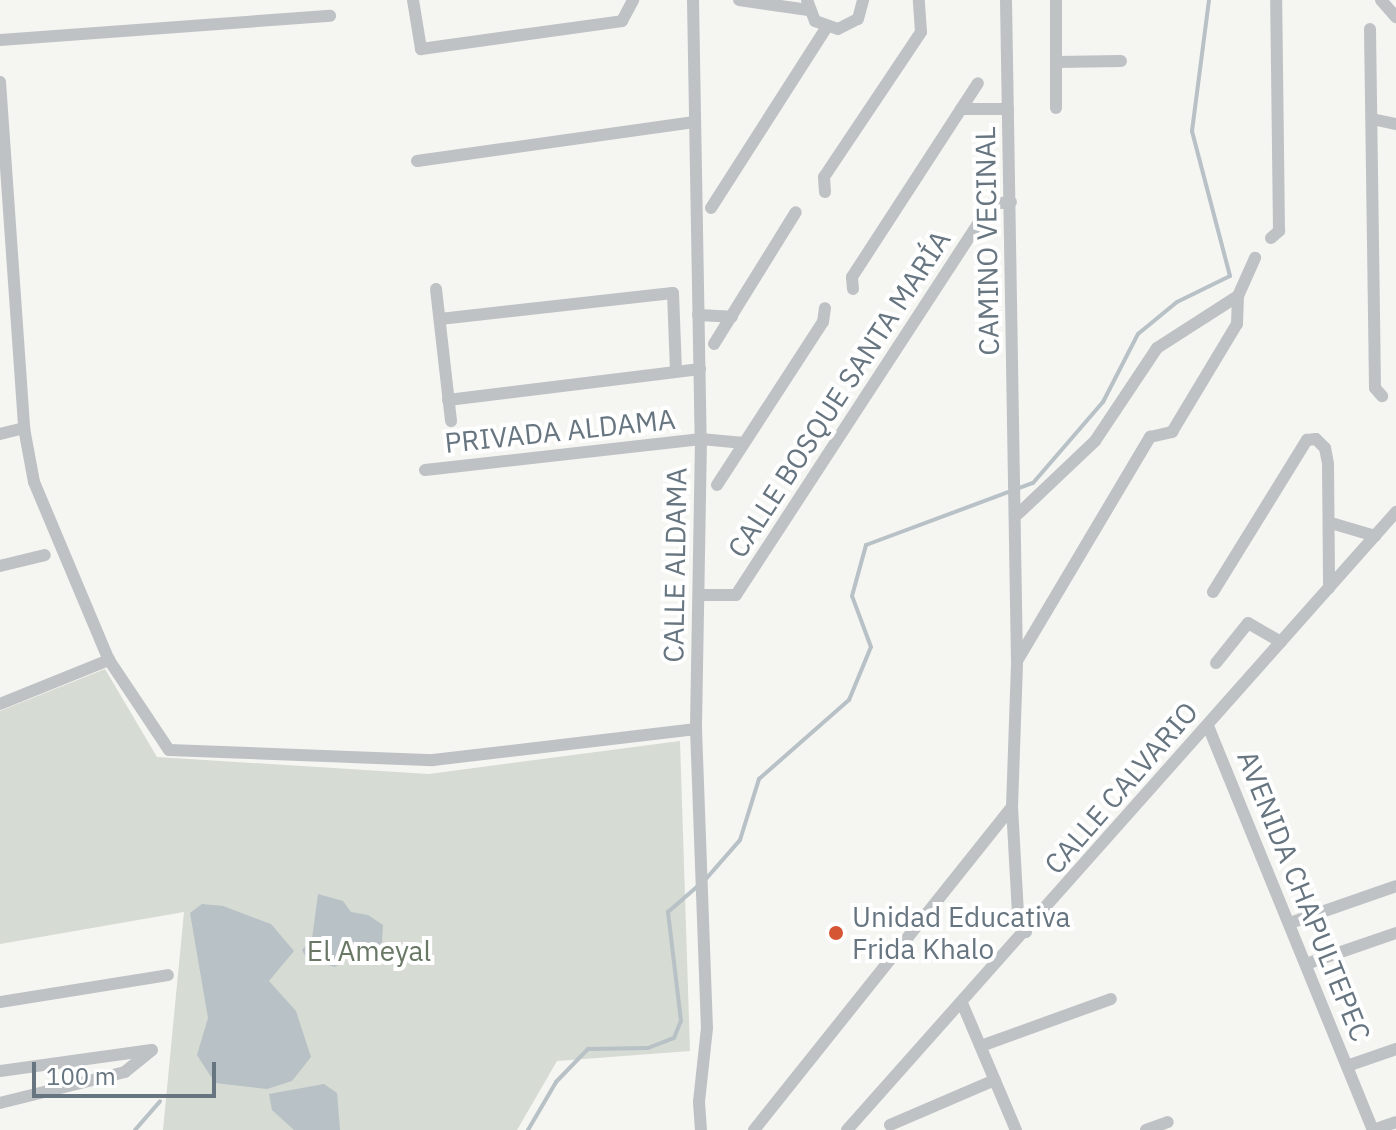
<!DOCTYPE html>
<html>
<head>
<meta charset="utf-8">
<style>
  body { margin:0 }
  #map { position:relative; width:1396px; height:1130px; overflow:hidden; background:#f5f5f2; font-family:"IBM Plex Sans",sans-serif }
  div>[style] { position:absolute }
  .green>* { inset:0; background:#d6dbd3 }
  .water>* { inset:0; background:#b7c1c6 }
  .stream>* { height:4px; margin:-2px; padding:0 2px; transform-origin:2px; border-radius:2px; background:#b7c1c6 }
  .minor>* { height:12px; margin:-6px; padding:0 6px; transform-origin:6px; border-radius:6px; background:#bec2c5 }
  .dots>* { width:22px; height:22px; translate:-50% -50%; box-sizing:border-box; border:4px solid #fff; border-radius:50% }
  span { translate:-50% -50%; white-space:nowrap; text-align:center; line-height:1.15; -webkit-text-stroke:8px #fff; paint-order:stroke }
  .street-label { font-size:28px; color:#667580 }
  .poi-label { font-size:28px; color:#667580 }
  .left { translate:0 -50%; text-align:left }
  .park-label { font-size:28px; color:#697865 }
  .scale { position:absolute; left:32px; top:1062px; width:184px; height:36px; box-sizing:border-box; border:4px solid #667580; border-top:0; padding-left:10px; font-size:24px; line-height:28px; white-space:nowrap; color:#667580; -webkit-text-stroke:6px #fff; paint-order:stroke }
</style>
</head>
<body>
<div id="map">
  <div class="green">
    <i style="clip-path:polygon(105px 669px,157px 757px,429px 774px,680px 741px,690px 1051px,557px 1061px,517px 1130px,163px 1130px,184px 912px,0 944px,0 711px)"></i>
  </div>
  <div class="water">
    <i style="clip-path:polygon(318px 894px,343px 901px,351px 912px,368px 915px,383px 925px,382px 942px,370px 955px,351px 955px,335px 967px,307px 959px,302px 950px,312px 939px)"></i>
    <i style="clip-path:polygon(202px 904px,223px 906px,271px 924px,294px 951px,269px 981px,296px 1011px,311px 1057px,292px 1081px,267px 1089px,215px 1083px,197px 1055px,208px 1018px,190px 913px)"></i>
    <i style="clip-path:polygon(324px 1084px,337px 1093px,340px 1130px,294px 1130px,272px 1110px,269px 1094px)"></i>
  </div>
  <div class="stream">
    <i style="left:705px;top:880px;width:53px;rotate:-48.8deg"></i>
    <i style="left:740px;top:840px;width:64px;rotate:-72.7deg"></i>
    <i style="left:759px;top:779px;width:120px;rotate:-41.3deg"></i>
    <i style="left:849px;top:700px;width:57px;rotate:-67.5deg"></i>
    <i style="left:871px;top:647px;width:54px;rotate:-110.4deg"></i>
    <i style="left:852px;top:596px;width:53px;rotate:-74.6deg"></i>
    <i style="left:866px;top:545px;width:178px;rotate:-20.4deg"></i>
    <i style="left:1033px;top:483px;width:107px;rotate:-49.2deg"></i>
    <i style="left:1103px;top:402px;width:76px;rotate:-62.8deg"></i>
    <i style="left:1138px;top:334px;width:50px;rotate:-39.4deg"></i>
    <i style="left:1177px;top:302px;width:59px;rotate:-26.1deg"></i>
    <i style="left:1230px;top:276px;width:150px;rotate:-104.7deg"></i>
    <i style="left:1192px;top:131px;width:132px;rotate:-82.6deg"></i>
    <i style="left:135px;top:1130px;width:38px;rotate:-49deg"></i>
    <i style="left:528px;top:1130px;width:56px;rotate:-59.7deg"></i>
    <i style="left:556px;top:1082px;width:46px;rotate:-45.9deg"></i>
    <i style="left:588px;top:1049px;width:60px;rotate:-1deg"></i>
    <i style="left:648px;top:1048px;width:28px;rotate:-21deg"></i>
    <i style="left:674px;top:1038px;width:18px;rotate:-68deg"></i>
    <i style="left:681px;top:1021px;width:110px;rotate:-96.8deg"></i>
    <i style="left:668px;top:912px;width:40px;rotate:-41deg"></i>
  </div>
  <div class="minor">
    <i style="left:413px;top:0;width:50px;rotate:80.7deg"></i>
    <i style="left:421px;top:49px;width:203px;rotate:-7.9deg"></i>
    <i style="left:622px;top:21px;width:24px;rotate:-62deg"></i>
    <i style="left:693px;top:0;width:439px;rotate:89deg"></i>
    <i style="left:701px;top:439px;width:290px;rotate:91deg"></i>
    <i style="left:696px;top:729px;width:299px;rotate:87.9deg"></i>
    <i style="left:707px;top:1028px;width:74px;rotate:96.2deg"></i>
    <i style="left:699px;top:1102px;width:28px;rotate:86deg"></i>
    <i style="left:739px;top:0;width:70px;rotate:8.2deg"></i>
    <i style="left:807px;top:0;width:22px;rotate:69deg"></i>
    <i style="left:815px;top:21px;width:24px;rotate:19deg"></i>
    <i style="left:838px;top:29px;width:22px;rotate:-27deg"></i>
    <i style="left:858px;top:19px;width:20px;rotate:-75deg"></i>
    <i style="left:1006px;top:0;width:661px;rotate:89.05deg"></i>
    <i style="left:1056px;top:0;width:108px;rotate:90deg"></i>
    <i style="left:1381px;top:0;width:23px;rotate:49deg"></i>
    <i style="left:1370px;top:29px;width:359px;rotate:89.2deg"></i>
    <i style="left:1375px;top:388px;width:11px;rotate:49deg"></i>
    <i style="left:0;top:40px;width:331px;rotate:-4.2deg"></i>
    <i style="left:1056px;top:62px;width:65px;rotate:-0.9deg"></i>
    <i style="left:0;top:82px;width:347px;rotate:86deg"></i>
    <i style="left:24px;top:428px;width:55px;rotate:79.5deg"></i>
    <i style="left:34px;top:482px;width:193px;rotate:67.2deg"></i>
    <i style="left:109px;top:660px;width:108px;rotate:56.3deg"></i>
    <i style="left:169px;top:750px;width:264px;rotate:2.2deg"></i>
    <i style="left:433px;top:760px;width:265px;rotate:-6.7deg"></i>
    <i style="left:961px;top:109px;width:47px"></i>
    <i style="left:1372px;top:119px;width:25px;rotate:12deg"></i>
    <i style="left:417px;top:161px;width:280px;rotate:-8deg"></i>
    <i style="left:825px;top:192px;width:15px;rotate:-94deg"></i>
    <i style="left:824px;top:177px;width:174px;rotate:-56.2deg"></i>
    <i style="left:921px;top:32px;width:32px;rotate:-94deg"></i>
    <i style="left:711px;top:208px;width:214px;rotate:-57.4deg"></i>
    <i style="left:1271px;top:238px;width:11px;rotate:-41deg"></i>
    <i style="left:1279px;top:231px;width:231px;rotate:-90.7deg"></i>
    <i style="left:436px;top:289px;width:133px;rotate:83.5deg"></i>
    <i style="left:853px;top:289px;width:12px;rotate:-95deg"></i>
    <i style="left:852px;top:277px;width:231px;rotate:-57deg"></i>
    <i style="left:698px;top:315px;width:34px;rotate:3deg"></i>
    <i style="left:440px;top:319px;width:234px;rotate:-6.4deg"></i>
    <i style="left:673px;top:293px;width:78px;rotate:87.8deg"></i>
    <i style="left:714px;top:344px;width:155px;rotate:-58.2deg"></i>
    <i style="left:448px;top:400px;width:254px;rotate:-7deg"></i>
    <i style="left:0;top:434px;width:25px;rotate:-14deg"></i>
    <i style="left:425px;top:470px;width:278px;rotate:-6.4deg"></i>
    <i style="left:701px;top:439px;width:43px;rotate:5.3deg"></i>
    <i style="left:717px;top:485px;width:194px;rotate:-57deg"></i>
    <i style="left:823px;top:322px;width:14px;rotate:-82deg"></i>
    <i style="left:1018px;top:514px;width:106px;rotate:-43.5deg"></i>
    <i style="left:1095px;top:441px;width:112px;rotate:-56.3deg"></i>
    <i style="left:1157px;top:348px;width:96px;rotate:-32.7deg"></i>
    <i style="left:1238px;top:296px;width:42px;rotate:-65.9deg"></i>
    <i style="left:1331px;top:523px;width:46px;rotate:16.5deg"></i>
    <i style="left:0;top:566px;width:46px;rotate:-13.7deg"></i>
    <i style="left:1213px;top:592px;width:179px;rotate:-58.3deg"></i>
    <i style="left:1307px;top:440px;width:9px;rotate:-6deg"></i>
    <i style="left:1316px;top:439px;width:13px;rotate:45deg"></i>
    <i style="left:1325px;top:448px;width:16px;rotate:79deg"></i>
    <i style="left:1328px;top:464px;width:124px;rotate:89.5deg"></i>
    <i style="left:699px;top:595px;width:37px"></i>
    <i style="left:736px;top:595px;width:467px;rotate:-56.9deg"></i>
    <i style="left:991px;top:204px;width:20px;rotate:-6deg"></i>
    <i style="left:1216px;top:663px;width:51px;rotate:-51.3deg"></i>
    <i style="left:1248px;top:623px;width:38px;rotate:30deg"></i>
    <i style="left:0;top:704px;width:118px;rotate:-22deg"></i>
    <i style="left:1208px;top:726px;width:436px;rotate:67.8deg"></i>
    <i style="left:1290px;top:923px;width:112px;rotate:-19.2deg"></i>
    <i style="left:1026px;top:932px;width:20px;rotate:-114deg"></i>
    <i style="left:1018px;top:914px;width:107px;rotate:-93.2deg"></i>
    <i style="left:1012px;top:807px;width:146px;rotate:-88deg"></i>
    <i style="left:1017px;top:661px;width:261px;rotate:-59.3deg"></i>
    <i style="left:1150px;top:437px;width:23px;rotate:-13deg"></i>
    <i style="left:1172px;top:432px;width:126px;rotate:-59deg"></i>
    <i style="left:1237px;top:324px;width:28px;rotate:-88deg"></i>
    <i style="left:1306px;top:964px;width:95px;rotate:-19deg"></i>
    <i style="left:0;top:1002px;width:170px;rotate:-9.1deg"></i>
    <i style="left:962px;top:1003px;width:138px;rotate:67deg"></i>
    <i style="left:981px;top:1046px;width:138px;rotate:-19.9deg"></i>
    <i style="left:1347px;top:1066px;width:52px;rotate:-19.1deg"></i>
    <i style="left:0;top:1071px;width:153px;rotate:-7.9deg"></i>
    <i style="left:152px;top:1050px;width:35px;rotate:141deg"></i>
    <i style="left:125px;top:1072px;width:129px;rotate:166.1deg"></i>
    <i style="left:890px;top:1125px;width:114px;rotate:-23.2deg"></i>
    <i style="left:754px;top:1130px;width:413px;rotate:-51.4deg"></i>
    <i style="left:847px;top:1130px;width:827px;rotate:-48.38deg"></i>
    <i style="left:1146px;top:1130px;width:23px;rotate:-20deg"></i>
    <i style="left:1373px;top:1130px;width:24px;rotate:-19deg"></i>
  </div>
  <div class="dots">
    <i style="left:836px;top:933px;background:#d55632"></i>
  </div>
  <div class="street-label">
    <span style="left:987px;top:241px;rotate:-91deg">CAMINO VECINAL</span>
    <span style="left:839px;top:394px;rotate:-57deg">CALLE BOSQUE SANTA MARÍA</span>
    <span style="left:560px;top:431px;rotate:-6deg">PRIVADA ALDAMA</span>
    <span style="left:675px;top:565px;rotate:-89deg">CALLE ALDAMA</span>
    <span style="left:1121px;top:788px;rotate:-49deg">CALLE CALVARIO</span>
    <span style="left:1304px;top:896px;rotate:68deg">AVENIDA CHAPULTEPEC</span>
  </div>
  <div class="poi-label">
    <span class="left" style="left:852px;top:933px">Unidad Educativa<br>Frida Khalo</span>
  </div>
  <div class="park-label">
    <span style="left:369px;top:951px">El Ameyal</span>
  </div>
  <div class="scale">100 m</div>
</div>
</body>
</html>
